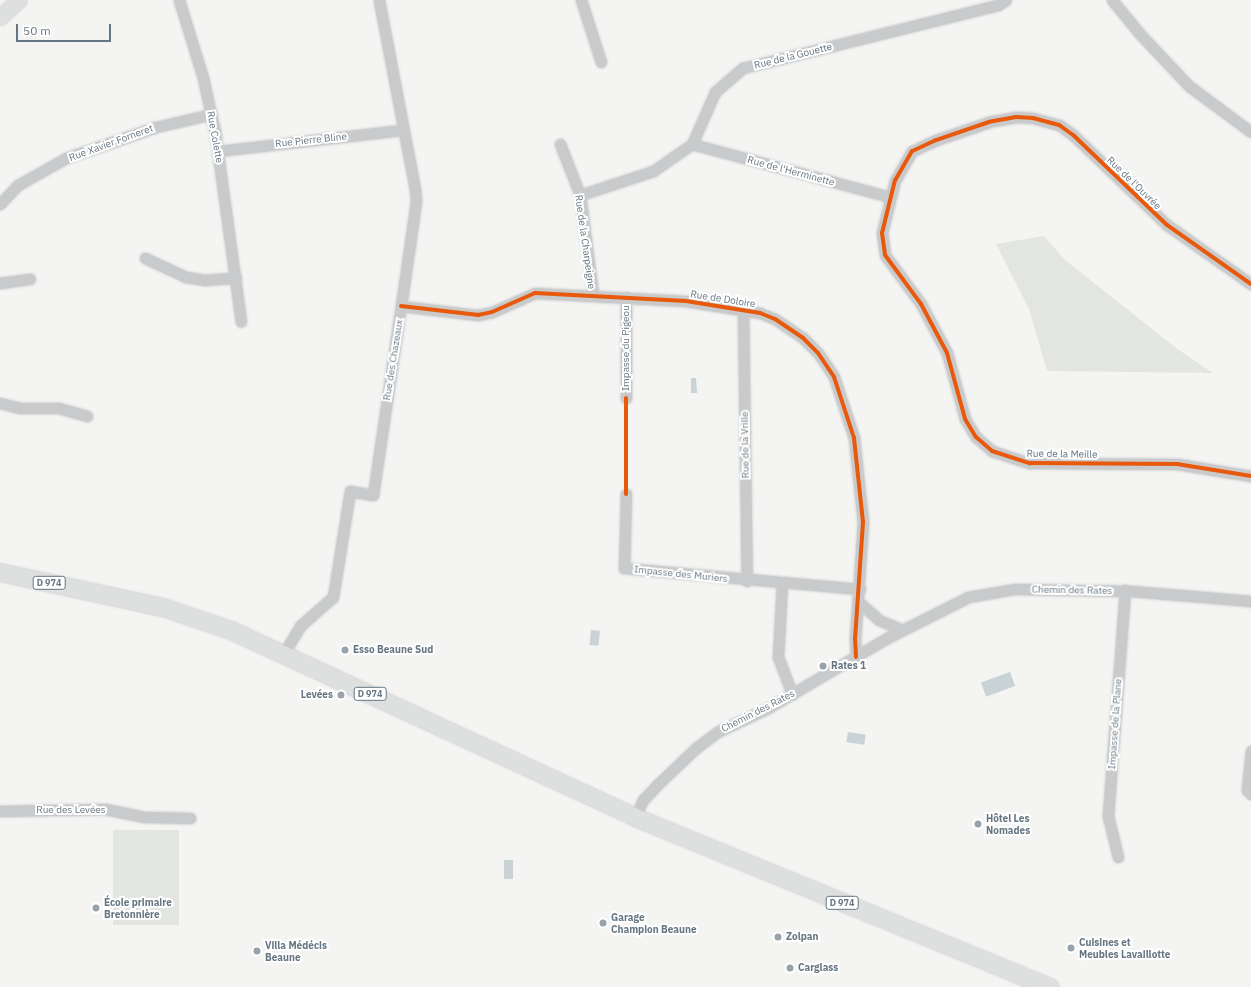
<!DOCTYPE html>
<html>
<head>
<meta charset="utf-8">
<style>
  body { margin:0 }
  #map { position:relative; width:1251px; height:987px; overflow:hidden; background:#f4f4f3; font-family:"IBM Plex Sans",sans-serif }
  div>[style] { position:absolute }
  .green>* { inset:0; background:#e3e6e0; transform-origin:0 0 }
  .water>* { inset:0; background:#c9d2d4; transform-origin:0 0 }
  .roads { filter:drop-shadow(0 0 1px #d1d2d3) drop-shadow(0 0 1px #d1d2d3) }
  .street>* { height:11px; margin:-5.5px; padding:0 5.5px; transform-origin:5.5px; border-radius:5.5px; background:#c9cacb }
  .secondary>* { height:15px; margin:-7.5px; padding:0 7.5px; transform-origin:7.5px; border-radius:7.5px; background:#dedfdf }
  .primary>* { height:17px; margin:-8.5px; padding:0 8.5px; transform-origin:8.5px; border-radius:8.5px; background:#dedfdf }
  .cycleway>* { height:4px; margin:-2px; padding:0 2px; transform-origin:2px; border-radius:2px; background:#e8590c }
  .dots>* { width:11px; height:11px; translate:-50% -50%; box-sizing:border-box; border:2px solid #fff; border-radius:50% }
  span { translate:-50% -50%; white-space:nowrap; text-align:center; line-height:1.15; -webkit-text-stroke:4px #fff; paint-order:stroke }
  .shield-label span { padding:1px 3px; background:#fff; border:1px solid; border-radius:3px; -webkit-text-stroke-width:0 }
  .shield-label { font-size:9px; color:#657682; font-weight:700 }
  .street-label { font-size:10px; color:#657682 }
  .poi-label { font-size:10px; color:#657682; font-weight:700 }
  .left { translate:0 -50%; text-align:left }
  .right { translate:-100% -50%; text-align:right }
  .scale { position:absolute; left:16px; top:24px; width:95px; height:18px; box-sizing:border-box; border:2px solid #657682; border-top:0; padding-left:5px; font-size:12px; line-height:14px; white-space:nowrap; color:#657682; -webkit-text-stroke:3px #fff; paint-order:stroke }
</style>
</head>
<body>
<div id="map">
  <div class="green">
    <i style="clip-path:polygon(1044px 236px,1065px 260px,1176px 348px,1213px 373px,1047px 371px,1029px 309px,996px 244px)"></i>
    <i style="left:113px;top:830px;width:66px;height:95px"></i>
  </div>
  <div class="water">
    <i style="clip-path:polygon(691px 378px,696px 378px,697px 393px,691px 393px)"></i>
    <i style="left:591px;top:630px;width:9px;height:15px;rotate:6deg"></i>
    <i style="left:1010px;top:672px;width:15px;height:31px;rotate:70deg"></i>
    <i style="left:848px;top:732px;width:18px;height:10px;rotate:9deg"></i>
    <i style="left:504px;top:860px;width:9px;height:19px"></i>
  </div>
  <div class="roads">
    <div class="street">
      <i style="left:179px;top:0;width:82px;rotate:72.9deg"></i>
      <i style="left:203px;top:78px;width:55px;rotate:77.5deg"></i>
      <i style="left:215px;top:132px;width:191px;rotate:82.2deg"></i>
      <i style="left:581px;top:0;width:65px;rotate:72.1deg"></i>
      <i style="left:1112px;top:0;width:44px;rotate:50.5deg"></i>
      <i style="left:1140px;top:34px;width:71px;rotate:46.7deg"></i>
      <i style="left:1189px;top:86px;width:77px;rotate:36.6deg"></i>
      <i style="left:560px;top:144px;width:55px;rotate:68.6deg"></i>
      <i style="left:580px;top:195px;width:100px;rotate:82.5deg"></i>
      <i style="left:692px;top:144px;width:205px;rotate:15deg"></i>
      <i style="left:218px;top:151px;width:186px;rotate:-6.5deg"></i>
      <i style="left:580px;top:195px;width:77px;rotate:-18.2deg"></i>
      <i style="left:653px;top:171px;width:47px;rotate:-34.7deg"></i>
      <i style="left:692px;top:144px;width:57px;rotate:-66.1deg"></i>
      <i style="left:715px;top:92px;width:37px;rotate:-41deg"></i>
      <i style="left:743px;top:68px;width:263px;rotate:-13.9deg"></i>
      <i style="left:998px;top:5px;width:9px;rotate:-32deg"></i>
      <i style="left:0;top:204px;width:26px;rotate:-47deg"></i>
      <i style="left:18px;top:185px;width:55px;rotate:-29.4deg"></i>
      <i style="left:66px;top:158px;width:95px;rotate:-19deg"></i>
      <i style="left:156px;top:127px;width:57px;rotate:-13.1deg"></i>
      <i style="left:145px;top:258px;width:45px;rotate:24.9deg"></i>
      <i style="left:186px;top:277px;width:18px;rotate:9deg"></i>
      <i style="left:204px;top:280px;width:32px;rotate:-4deg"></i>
      <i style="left:0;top:283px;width:30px;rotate:-8deg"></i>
      <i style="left:1251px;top:284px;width:103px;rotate:-144.9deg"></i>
      <i style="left:1167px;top:225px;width:130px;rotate:-136.2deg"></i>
      <i style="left:1073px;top:135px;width:17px;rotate:-144deg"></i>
      <i style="left:1059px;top:125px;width:27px;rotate:-165deg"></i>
      <i style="left:1033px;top:118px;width:17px;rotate:-177deg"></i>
      <i style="left:1016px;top:117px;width:27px;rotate:170deg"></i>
      <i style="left:989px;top:122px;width:56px;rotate:161.2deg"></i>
      <i style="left:936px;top:140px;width:26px;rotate:155deg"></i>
      <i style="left:912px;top:151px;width:34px;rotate:120deg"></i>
      <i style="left:895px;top:180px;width:55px;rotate:103.8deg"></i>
      <i style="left:882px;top:233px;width:22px;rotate:82deg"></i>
      <i style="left:885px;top:255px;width:61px;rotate:53.7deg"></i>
      <i style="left:921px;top:304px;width:55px;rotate:62deg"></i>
      <i style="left:947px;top:353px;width:68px;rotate:74.7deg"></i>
      <i style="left:965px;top:419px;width:21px;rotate:59deg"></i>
      <i style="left:976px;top:437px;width:21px;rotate:41deg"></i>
      <i style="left:992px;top:451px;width:40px;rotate:18deg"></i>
      <i style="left:1030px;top:463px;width:147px;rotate:0.4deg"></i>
      <i style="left:1177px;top:464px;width:75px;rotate:9.2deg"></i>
      <i style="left:626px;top:297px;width:101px;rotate:90deg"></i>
      <i style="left:401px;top:306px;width:78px;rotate:6.7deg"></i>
      <i style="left:478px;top:315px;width:14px;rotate:-12deg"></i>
      <i style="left:492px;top:312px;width:47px;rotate:-23.8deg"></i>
      <i style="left:535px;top:293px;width:151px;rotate:3deg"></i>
      <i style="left:686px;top:301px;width:75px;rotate:9.2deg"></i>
      <i style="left:760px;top:313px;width:16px;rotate:22deg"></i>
      <i style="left:775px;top:319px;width:34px;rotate:34deg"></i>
      <i style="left:803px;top:338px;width:21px;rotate:45deg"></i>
      <i style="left:818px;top:353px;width:29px;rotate:56deg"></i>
      <i style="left:834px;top:377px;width:64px;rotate:71.8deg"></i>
      <i style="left:854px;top:438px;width:84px;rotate:83.9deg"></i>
      <i style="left:863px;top:522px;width:116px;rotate:93.9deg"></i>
      <i style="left:855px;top:638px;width:19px;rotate:87deg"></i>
      <i style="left:743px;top:309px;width:272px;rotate:89.2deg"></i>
      <i style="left:0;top:403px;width:21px;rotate:14deg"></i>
      <i style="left:20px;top:408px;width:39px"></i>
      <i style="left:59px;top:408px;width:29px;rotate:16deg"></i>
      <i style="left:626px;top:494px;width:74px;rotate:91.5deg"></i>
      <i style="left:624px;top:568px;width:237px;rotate:5.1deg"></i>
      <i style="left:782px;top:583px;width:74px;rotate:93.1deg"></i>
      <i style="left:778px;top:657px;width:40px;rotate:69deg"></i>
      <i style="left:859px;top:602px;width:27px;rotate:42deg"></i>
      <i style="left:879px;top:620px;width:25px;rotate:23deg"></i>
      <i style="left:284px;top:653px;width:31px;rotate:-59deg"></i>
      <i style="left:300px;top:626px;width:44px;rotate:-41.3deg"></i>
      <i style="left:333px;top:597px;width:107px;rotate:-80.9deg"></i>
      <i style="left:350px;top:491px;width:23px;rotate:10deg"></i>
      <i style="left:373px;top:495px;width:191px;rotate:-81.6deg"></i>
      <i style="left:401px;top:306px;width:105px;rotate:-81.8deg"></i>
      <i style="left:416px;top:202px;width:13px;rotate:-94deg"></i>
      <i style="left:415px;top:189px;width:192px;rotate:-100.8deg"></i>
      <i style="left:1251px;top:751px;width:39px;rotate:96deg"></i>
      <i style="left:1247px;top:790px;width:6px;rotate:45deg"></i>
      <i style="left:0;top:811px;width:105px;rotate:-1.1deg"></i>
      <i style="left:105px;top:809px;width:41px;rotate:11.3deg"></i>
      <i style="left:145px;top:817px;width:45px;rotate:1.3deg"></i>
      <i style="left:635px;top:817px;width:19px;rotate:-65deg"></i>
      <i style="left:643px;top:800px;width:21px;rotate:-47deg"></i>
      <i style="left:657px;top:785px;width:54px;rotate:-43.5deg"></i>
      <i style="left:696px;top:748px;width:26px;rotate:-37deg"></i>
      <i style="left:717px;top:732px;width:56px;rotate:-25.2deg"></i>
      <i style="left:768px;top:708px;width:138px;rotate:-30.5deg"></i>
      <i style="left:887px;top:638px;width:91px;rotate:-26.8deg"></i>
      <i style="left:968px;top:597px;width:48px;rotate:-9.7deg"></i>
      <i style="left:1015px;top:589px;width:116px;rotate:1deg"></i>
      <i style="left:1131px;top:591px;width:120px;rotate:4.8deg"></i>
      <i style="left:1118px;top:857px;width:42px;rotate:-103.7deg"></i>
      <i style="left:1108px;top:816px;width:227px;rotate:-85.7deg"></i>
    </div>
    <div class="secondary">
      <i style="left:0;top:17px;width:25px;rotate:-42deg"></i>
    </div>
    <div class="primary">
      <i style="left:0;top:572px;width:170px;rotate:12.2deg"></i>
      <i style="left:166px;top:608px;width:71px;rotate:18.9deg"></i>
      <i style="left:233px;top:631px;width:443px;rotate:24.8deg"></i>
      <i style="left:635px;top:817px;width:448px;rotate:22.3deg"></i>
    </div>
  </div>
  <div class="cycleway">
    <i style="left:1251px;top:284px;width:103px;rotate:-144.9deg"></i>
    <i style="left:1167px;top:225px;width:130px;rotate:-136.2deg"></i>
    <i style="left:1073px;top:135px;width:17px;rotate:-144deg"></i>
    <i style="left:1059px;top:125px;width:27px;rotate:-165deg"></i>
    <i style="left:1033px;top:118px;width:17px;rotate:-177deg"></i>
    <i style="left:1016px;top:117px;width:27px;rotate:170deg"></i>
    <i style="left:989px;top:122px;width:56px;rotate:161.2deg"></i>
    <i style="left:936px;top:140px;width:26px;rotate:155deg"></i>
    <i style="left:912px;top:151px;width:34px;rotate:120deg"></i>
    <i style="left:895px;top:180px;width:55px;rotate:103.8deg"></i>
    <i style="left:882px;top:233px;width:22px;rotate:82deg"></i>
    <i style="left:885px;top:255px;width:61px;rotate:53.7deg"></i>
    <i style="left:921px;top:304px;width:55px;rotate:62deg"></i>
    <i style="left:947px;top:353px;width:68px;rotate:74.7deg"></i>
    <i style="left:965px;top:419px;width:21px;rotate:59deg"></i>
    <i style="left:976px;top:437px;width:21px;rotate:41deg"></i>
    <i style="left:992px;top:451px;width:40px;rotate:18deg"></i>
    <i style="left:1030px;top:463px;width:147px;rotate:0.4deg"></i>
    <i style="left:1177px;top:464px;width:75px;rotate:9.2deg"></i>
    <i style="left:401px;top:306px;width:78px;rotate:6.7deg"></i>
    <i style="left:478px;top:315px;width:14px;rotate:-12deg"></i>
    <i style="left:492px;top:312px;width:47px;rotate:-23.8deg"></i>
    <i style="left:535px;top:293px;width:151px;rotate:3deg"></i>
    <i style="left:686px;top:301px;width:75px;rotate:9.2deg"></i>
    <i style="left:760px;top:313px;width:16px;rotate:22deg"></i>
    <i style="left:775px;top:319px;width:34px;rotate:34deg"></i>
    <i style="left:803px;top:338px;width:21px;rotate:45deg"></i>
    <i style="left:818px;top:353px;width:29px;rotate:56deg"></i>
    <i style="left:834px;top:377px;width:64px;rotate:71.8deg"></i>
    <i style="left:854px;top:438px;width:84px;rotate:83.9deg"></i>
    <i style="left:863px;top:522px;width:116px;rotate:93.9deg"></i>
    <i style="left:855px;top:638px;width:19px;rotate:87deg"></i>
    <i style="left:626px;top:494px;width:96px;rotate:-90deg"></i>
  </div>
  <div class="dots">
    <i style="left:345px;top:650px;background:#97a2aa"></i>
    <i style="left:823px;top:666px;background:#97a2aa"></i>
    <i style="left:341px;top:695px;background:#97a2aa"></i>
    <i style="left:978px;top:824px;background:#97a2aa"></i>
    <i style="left:96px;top:908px;background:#97a2aa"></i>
    <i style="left:603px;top:923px;background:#97a2aa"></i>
    <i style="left:778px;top:937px;background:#97a2aa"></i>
    <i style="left:1071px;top:948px;background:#97a2aa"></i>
    <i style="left:257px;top:951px;background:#97a2aa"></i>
    <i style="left:790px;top:968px;background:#97a2aa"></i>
  </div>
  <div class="shield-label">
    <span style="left:49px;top:583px">D 974</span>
    <span style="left:370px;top:694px">D 974</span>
    <span style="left:842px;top:903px">D 974</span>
  </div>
  <div class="street-label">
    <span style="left:793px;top:56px;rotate:-14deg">Rue de la Gouette</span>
    <span style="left:215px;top:137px;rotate:80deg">Rue Colette</span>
    <span style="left:311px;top:140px;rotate:-6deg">Rue Pierre Bline</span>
    <span style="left:111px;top:143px;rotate:-20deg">Rue Xavier Forneret</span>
    <span style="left:791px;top:171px;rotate:15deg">Rue de l'Herminette</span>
    <span style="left:1134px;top:183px;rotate:44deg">Rue de l'Ouvrée</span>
    <span style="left:585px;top:242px;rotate:82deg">Rue de la Charpeigne</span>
    <span style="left:723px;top:299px;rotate:9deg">Rue de Doloire</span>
    <span style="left:626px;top:348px;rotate:-90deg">Impasse du Pigeou</span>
    <span style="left:393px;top:360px;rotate:-81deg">Rue des Chazeaux</span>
    <span style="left:745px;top:445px;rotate:-91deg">Rue de la Vrille</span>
    <span style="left:1062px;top:454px;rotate:1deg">Rue de la Meille</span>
    <span style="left:681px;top:574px;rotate:6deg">Impasse des Muriers</span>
    <span style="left:1072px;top:590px;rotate:1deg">Chemin des Rates</span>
    <span style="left:758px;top:711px;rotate:-27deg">Chemin des Rates</span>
    <span style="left:1115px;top:724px;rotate:-86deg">Impasse de la Plane</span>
    <span style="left:71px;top:810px">Rue des Levées</span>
  </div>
  <div class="poi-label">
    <span class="left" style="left:353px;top:650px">Esso Beaune Sud</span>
    <span class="left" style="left:831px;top:666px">Rates 1</span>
    <span class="right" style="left:333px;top:695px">Levées</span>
    <span class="left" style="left:986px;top:824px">Hôtel Les<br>Nomades</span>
    <span class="left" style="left:104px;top:908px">École primaire<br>Bretonnière</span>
    <span class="left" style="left:611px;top:923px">Garage<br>Champion Beaune</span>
    <span class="left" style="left:786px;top:937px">Zolpan</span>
    <span class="left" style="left:1079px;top:948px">Cuisines et<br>Meubles Lavaillotte</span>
    <span class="left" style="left:265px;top:951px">Villa Médécis<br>Beaune</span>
    <span class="left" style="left:798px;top:968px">Carglass</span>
  </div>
  <div class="scale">50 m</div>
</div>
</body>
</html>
